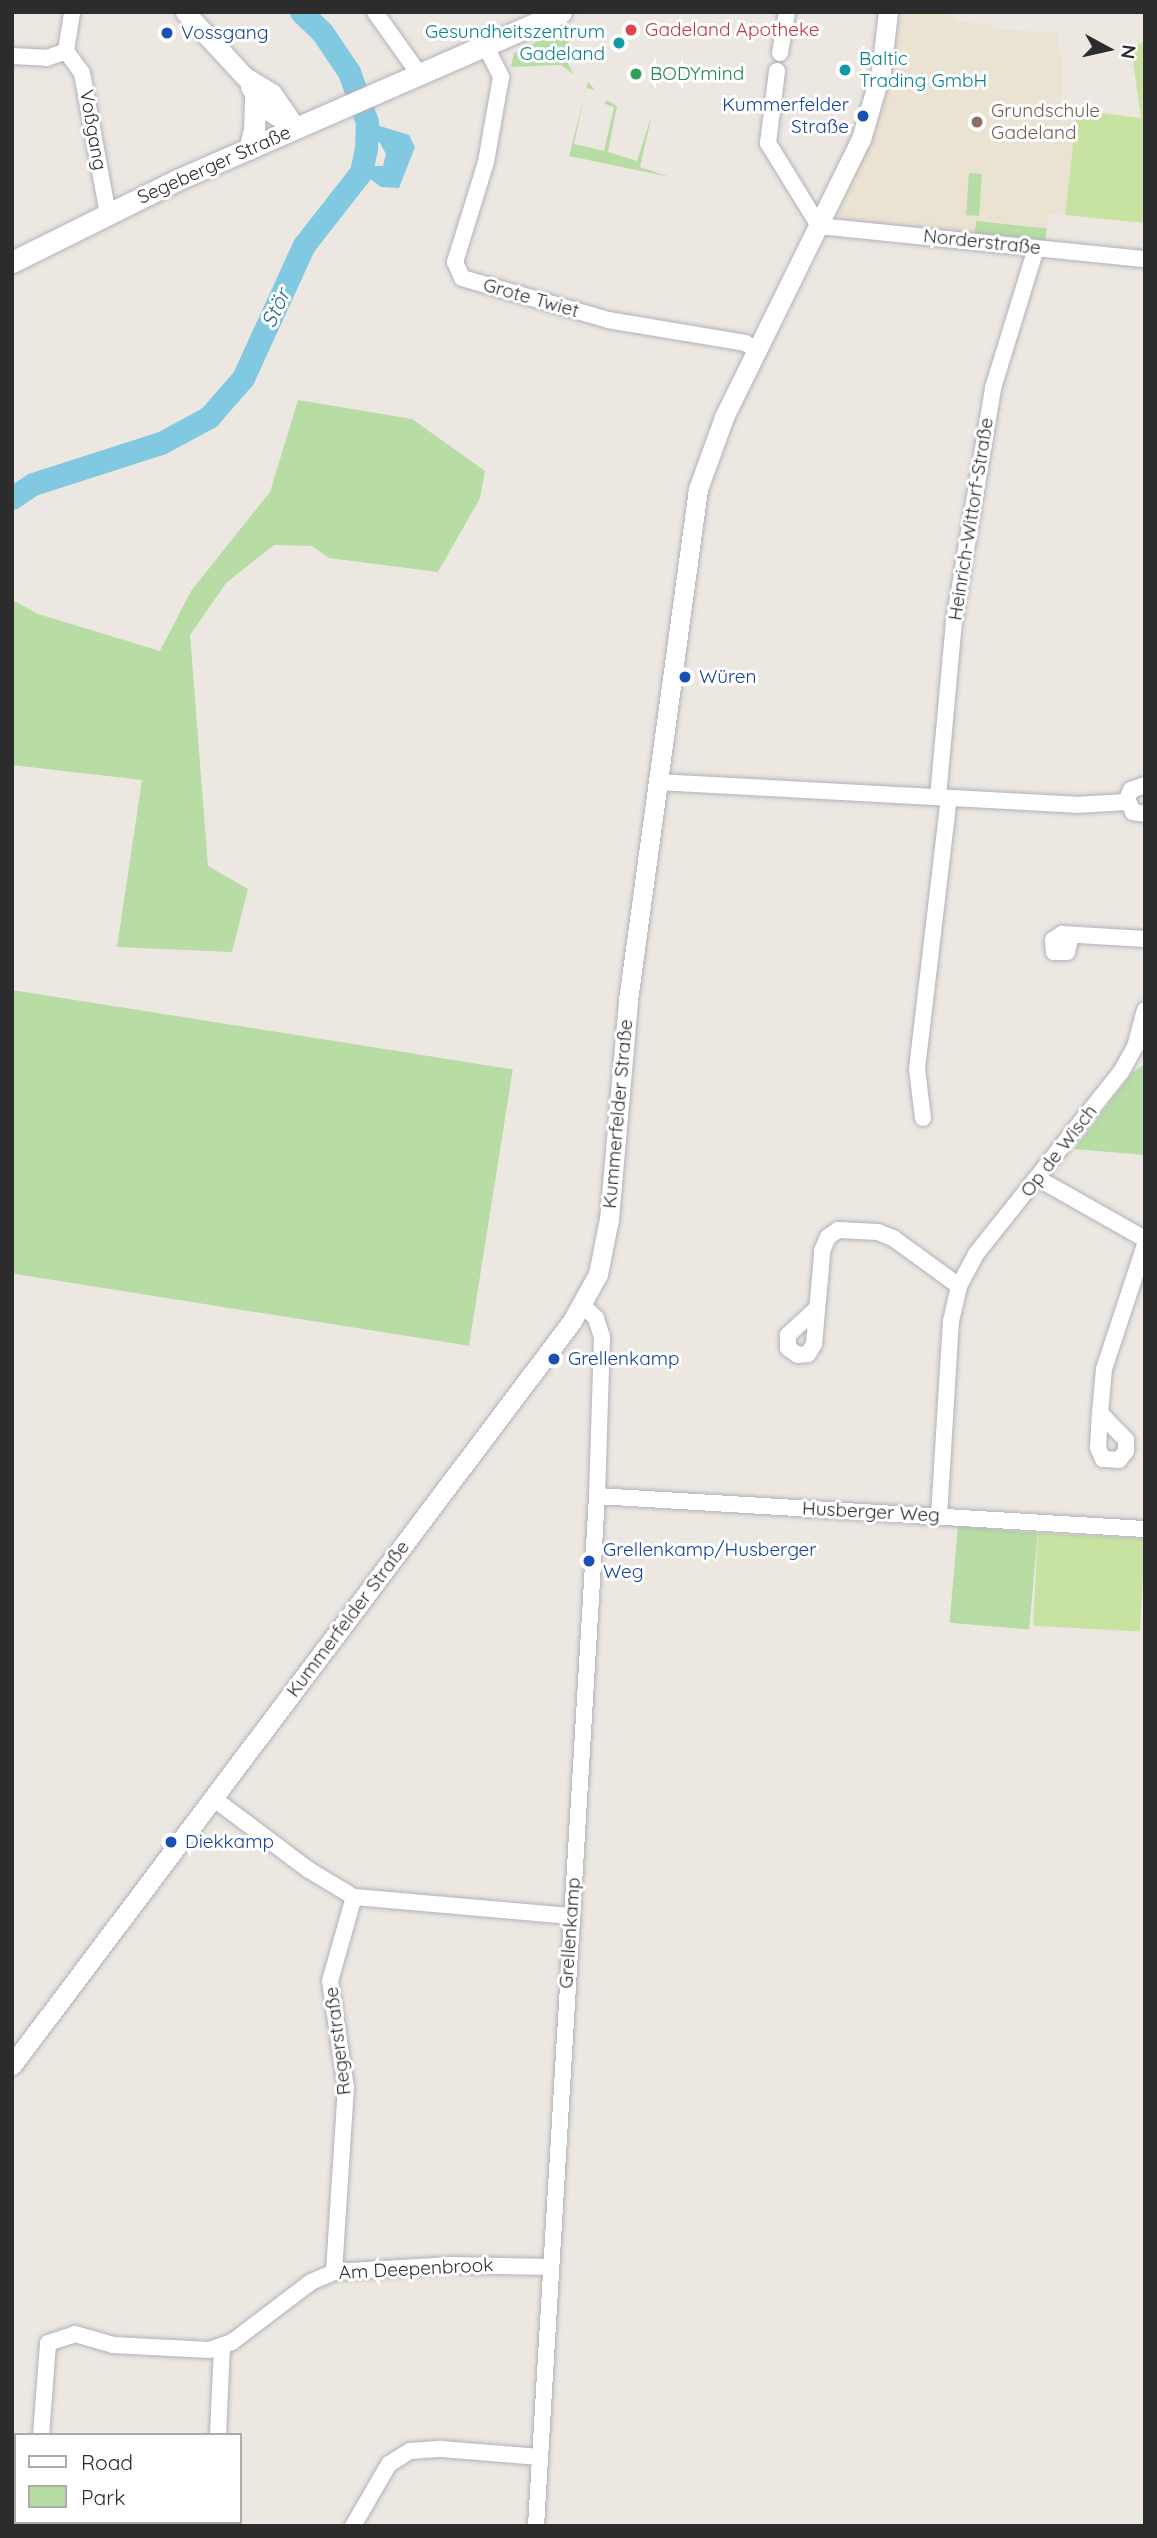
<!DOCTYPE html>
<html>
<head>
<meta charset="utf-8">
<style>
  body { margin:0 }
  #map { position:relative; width:1157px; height:2538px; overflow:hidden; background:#ece7e1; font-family:Quicksand,sans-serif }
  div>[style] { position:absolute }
  .education>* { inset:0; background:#ebe3d2 }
  .green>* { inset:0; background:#b7dca4; transform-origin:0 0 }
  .pitch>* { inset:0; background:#c7e2a1; transform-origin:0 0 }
  .water>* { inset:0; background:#81c8e1 }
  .river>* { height:23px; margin:-11.5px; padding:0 11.5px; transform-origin:11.5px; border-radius:11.5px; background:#81c8e1 }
  .roads { filter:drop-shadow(0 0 2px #b1b2bb) drop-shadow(0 0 2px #b1b2bb) }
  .minor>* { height:16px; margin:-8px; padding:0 8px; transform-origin:8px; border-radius:8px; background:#fff }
  .tertiary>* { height:19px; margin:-9.5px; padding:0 9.5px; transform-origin:9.5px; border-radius:9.5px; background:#fff }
  .secondary>* { height:21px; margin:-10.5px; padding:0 10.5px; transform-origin:10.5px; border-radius:10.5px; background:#fff }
  .dots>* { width:19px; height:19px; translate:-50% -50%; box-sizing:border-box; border:4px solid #fff; border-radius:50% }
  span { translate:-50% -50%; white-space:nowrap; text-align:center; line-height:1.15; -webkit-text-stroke:6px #fff; paint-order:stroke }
  .health-label { font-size:19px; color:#be3a42 }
  .left { translate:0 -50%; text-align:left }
  .culture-label { font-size:19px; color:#0d838f }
  .right { translate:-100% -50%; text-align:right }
  .transit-label { font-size:19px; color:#164399 }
  .leisure-label { font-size:19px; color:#27864d }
  .education-label { font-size:19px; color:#785e54 }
  .street-label { font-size:19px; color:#2c2c2c }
  .water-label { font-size:21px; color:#1e698f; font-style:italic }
  .frame { position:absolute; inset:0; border:14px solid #2c2c2c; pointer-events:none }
  .legend { position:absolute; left:14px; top:2433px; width:228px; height:91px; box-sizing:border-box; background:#fff; border:2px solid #ababab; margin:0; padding:9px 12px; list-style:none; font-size:21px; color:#2c2c2c }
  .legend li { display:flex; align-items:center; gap:14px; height:35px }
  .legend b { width:35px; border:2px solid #ababab }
  .north { position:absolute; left:1073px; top:14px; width:70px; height:70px; -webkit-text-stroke:5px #fff; paint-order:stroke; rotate:98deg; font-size:19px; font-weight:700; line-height:28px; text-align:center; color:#2c2c2c }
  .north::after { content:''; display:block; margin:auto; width:24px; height:32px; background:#2c2c2c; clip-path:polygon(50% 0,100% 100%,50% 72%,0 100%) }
</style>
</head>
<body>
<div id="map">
  <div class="education">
    <i style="clip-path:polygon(944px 12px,958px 22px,991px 24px,991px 29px,1057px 32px,1063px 68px,1060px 108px,1077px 110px,1065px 215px,1049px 214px,1046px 240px,843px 220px,839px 214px,881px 114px,902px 13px)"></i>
  </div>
  <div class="green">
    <i style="clip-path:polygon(565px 28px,571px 48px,563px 52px,573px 74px,561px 65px,511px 67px,514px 53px)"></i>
    <i style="clip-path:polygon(588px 82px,595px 90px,586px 88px,574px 144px,604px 151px,614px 107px,605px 104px,606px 100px,617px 106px,608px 152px,637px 161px,652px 114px,640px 167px,670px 177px,569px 156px)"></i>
    <i style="left:969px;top:173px;width:13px;height:42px;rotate:4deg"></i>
    <i style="left:976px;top:221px;width:71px;height:12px;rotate:6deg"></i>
    <i style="clip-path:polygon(298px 400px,412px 419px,485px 471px,480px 498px,438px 572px,329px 558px,312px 546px,274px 545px,226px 583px,190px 635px,208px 866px,248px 889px,232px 952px,117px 947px,142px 780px,12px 765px,12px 600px,38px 614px,160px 651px,191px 591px,270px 492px)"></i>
    <i style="left:12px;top:990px;width:507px;height:280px;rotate:9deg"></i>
    <i style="clip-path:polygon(1145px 1064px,1145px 1155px,1074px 1149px,1133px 1072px)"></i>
    <i style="left:958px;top:1526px;width:80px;height:97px;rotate:5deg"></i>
  </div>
  <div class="pitch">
    <i style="clip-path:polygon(1145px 41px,1145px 223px,1065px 215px,1077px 110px,1141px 118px,1131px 48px)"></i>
    <i style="left:1038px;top:1533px;width:107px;height:93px;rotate:3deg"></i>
  </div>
  <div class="water">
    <i style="clip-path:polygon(367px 122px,409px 135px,415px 147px,399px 188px,381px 187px,361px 172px,362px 166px,383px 166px,386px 154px,380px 143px,366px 135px)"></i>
  </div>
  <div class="river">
    <i style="left:12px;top:498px;width:25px;rotate:-34deg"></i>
    <i style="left:33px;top:484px;width:134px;rotate:-17.8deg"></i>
    <i style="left:161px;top:443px;width:55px;rotate:-28.4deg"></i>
    <i style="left:209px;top:417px;width:52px;rotate:-48.9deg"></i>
    <i style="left:243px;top:378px;width:146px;rotate:-65.4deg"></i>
    <i style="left:304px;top:245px;width:93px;rotate:-52deg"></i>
    <i style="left:361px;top:172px;width:25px;rotate:-78deg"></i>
    <i style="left:366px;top:148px;width:26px;rotate:-88deg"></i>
    <i style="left:367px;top:122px;width:53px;rotate:-109.8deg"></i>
    <i style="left:349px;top:72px;width:48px;rotate:-124deg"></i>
    <i style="left:322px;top:32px;width:29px;rotate:-136deg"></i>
  </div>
  <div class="roads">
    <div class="minor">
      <i style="left:375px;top:12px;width:76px;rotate:54.6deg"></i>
      <i style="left:485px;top:45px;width:36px;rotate:63deg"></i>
      <i style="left:501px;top:77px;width:86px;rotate:100deg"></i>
      <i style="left:486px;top:162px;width:105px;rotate:107.2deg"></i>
      <i style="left:455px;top:262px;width:17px;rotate:66deg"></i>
      <i style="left:462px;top:278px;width:152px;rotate:16deg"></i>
      <i style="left:608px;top:320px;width:139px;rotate:9.5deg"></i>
      <i style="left:745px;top:343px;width:13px;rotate:29deg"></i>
      <i style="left:66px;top:51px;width:27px;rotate:54deg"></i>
      <i style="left:82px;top:73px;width:143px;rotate:79.6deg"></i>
      <i style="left:780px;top:53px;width:42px;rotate:-80.3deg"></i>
      <i style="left:12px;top:56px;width:35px;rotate:3deg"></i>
      <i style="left:47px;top:58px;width:20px;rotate:-20deg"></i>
      <i style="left:66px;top:51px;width:39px;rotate:-81deg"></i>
      <i style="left:777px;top:71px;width:73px;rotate:97.1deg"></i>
      <i style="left:768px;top:143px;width:97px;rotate:58.4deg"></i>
      <i style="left:819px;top:226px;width:328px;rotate:5.8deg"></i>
      <i style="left:658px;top:782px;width:419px;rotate:3.1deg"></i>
      <i style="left:1076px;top:805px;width:51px;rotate:-3.4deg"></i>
      <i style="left:1145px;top:785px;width:15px;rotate:160deg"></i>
      <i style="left:1131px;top:790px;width:10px;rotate:114deg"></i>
      <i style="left:1127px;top:799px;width:14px;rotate:65deg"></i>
      <i style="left:1133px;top:812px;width:12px;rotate:9deg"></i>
      <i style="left:938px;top:797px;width:176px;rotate:-84.8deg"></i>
      <i style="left:954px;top:622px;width:237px;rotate:-80.5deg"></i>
      <i style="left:993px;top:388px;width:146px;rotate:-72.9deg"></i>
      <i style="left:1071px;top:935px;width:17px;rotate:103deg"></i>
      <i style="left:1067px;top:952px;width:13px;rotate:180deg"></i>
      <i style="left:1054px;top:952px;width:12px;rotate:-95deg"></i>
      <i style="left:1053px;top:940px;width:11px;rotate:-34deg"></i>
      <i style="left:1062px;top:934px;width:83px;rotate:3.4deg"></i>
      <i style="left:923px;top:1118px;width:49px;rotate:-97deg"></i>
      <i style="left:917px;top:1069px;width:273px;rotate:-83.3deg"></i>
      <i style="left:1037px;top:1178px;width:124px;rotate:29.5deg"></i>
      <i style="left:817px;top:1308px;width:40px;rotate:137deg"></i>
      <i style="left:788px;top:1335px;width:13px;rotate:90deg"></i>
      <i style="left:788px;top:1348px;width:12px;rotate:35deg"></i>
      <i style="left:798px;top:1355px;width:10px;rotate:-6deg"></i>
      <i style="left:808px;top:1354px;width:12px;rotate:-59deg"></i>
      <i style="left:814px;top:1344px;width:77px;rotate:-84.8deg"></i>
      <i style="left:821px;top:1267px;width:16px;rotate:-86deg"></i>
      <i style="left:822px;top:1251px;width:15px;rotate:-67deg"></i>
      <i style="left:828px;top:1237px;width:12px;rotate:-35deg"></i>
      <i style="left:838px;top:1230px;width:40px;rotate:2.9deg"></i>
      <i style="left:878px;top:1232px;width:16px;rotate:22deg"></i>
      <i style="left:893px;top:1238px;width:82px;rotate:36deg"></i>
      <i style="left:1100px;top:1413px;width:37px;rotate:46deg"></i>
      <i style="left:1126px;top:1440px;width:11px;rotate:90deg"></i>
      <i style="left:1126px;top:1451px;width:11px;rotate:128deg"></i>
      <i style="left:1119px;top:1460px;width:16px;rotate:-176deg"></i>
      <i style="left:1103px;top:1459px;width:12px;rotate:-114deg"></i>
      <i style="left:1098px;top:1448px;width:35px;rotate:-87deg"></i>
      <i style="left:1100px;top:1413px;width:44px;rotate:-84.8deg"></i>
      <i style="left:1104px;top:1369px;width:131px;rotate:-71.7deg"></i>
      <i style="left:597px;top:1496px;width:549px;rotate:3.45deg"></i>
      <i style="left:939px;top:1516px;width:195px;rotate:-86.5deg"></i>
      <i style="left:951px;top:1321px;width:36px;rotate:-77deg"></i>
      <i style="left:959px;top:1286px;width:36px;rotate:-62deg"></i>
      <i style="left:976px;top:1254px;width:233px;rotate:-51.5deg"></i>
      <i style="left:1121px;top:1072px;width:29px;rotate:-61deg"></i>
      <i style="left:1135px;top:1047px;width:38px;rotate:-75deg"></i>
      <i style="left:213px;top:1798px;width:120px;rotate:36.9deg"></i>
      <i style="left:309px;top:1870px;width:52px;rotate:31deg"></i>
      <i style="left:354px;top:1897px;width:218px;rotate:5deg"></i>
      <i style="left:334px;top:2272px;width:184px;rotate:-86.3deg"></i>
      <i style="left:346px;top:2088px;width:108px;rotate:-98.5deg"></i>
      <i style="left:330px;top:1981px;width:87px;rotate:-74.1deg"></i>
      <i style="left:41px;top:2435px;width:92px;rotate:-85.6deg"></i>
      <i style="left:48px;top:2343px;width:28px;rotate:-18deg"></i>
      <i style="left:75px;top:2334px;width:40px;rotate:16deg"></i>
      <i style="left:113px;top:2345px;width:96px;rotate:3deg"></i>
      <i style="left:209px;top:2350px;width:24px;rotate:-19deg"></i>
      <i style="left:232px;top:2342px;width:99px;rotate:-37.2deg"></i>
      <i style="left:311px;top:2282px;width:25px;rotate:-23deg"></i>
      <i style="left:334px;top:2272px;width:118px;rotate:-3.4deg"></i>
      <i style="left:452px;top:2265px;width:98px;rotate:1.2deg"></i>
      <i style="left:218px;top:2435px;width:88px;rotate:-87.4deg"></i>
      <i style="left:34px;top:2526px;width:4px;rotate:-90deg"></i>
      <i style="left:211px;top:2526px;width:4px;rotate:-76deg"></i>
      <i style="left:353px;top:2526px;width:72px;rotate:-59.9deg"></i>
      <i style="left:389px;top:2464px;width:25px;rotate:-32deg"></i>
      <i style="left:410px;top:2451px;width:31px;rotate:-4deg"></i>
      <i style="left:441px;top:2449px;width:99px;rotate:4.6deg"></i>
      <i style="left:536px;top:2526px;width:1032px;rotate:-86.61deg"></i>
      <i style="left:597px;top:1496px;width:159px;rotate:-88.2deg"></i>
      <i style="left:602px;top:1337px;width:20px;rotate:-108deg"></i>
      <i style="left:596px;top:1318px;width:19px;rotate:-137deg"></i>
    </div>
    <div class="tertiary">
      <i style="left:185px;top:12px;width:88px;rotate:47.3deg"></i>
      <i style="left:245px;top:77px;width:31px;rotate:31deg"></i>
      <i style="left:272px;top:93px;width:42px;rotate:55.6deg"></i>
      <i style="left:250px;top:87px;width:29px;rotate:54deg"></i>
      <i style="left:267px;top:110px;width:32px;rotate:32deg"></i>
      <i style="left:12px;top:2065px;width:931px;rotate:-53.03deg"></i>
      <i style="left:572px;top:1321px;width:54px;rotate:-61deg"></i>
      <i style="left:598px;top:1274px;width:56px;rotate:-78.7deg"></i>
      <i style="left:609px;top:1219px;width:220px;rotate:-85deg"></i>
      <i style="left:628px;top:1000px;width:516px;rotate:-82.2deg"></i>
      <i style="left:698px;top:489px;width:77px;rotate:-70.1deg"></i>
      <i style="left:724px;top:417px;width:310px;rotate:-63.8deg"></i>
      <i style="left:861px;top:139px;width:71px;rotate:-73.6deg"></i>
      <i style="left:881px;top:71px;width:59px;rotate:-83.2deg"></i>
    </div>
    <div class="secondary">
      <i style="left:249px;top:149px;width:20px;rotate:-75deg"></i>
      <i style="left:254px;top:130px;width:32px;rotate:-88deg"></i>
      <i style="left:12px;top:262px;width:184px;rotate:-26.4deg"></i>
      <i style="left:177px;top:180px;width:419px;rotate:-23.6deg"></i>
    </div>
  </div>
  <div class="dots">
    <i style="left:631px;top:30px;background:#e0444e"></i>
    <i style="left:167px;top:33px;background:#1a4fb4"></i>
    <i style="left:619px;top:43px;background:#0f9aa8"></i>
    <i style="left:845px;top:70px;background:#0f9aa8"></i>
    <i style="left:636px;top:74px;background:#2e9e5b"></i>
    <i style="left:863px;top:116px;background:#1a4fb4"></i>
    <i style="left:977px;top:122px;background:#8d6e63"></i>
    <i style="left:685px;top:677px;background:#1a4fb4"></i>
    <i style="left:554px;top:1359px;background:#1a4fb4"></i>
    <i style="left:589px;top:1561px;background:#1a4fb4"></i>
    <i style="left:171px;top:1842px;background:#1a4fb4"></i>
  </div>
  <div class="health-label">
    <span class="left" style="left:645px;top:30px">Gadeland Apotheke</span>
  </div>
  <div class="culture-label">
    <span class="right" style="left:605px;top:43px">Gesundheitszentrum<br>Gadeland</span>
    <span class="left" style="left:859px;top:70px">Baltic<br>Trading GmbH</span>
  </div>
  <div class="transit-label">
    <span class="left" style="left:181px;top:33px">Vossgang</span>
    <span class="right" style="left:849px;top:116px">Kummerfelder<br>Straße</span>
    <span class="left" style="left:699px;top:677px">Würen</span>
    <span class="left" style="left:568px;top:1359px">Grellenkamp</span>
    <span class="left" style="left:603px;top:1561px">Grellenkamp/Husberger<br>Weg</span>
    <span class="left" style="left:185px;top:1842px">Diekkamp</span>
  </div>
  <div class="leisure-label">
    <span class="left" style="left:650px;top:74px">BODYmind</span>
  </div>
  <div class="education-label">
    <span class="left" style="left:991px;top:122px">Grundschule<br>Gadeland</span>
  </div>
  <div class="street-label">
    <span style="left:93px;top:130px;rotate:80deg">Voßgang</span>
    <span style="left:214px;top:165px;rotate:-24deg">Segeberger Straße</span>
    <span style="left:982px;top:242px;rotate:6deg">Norderstraße</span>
    <span style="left:531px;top:298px;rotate:16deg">Grote Twiet</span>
    <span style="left:971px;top:519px;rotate:-81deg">Heinrich-Wittorf-Straße</span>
    <span style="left:618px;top:1114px;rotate:-85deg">Kummerfelder Straße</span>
    <span style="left:1059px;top:1151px;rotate:-52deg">Op de Wisch</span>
    <span style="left:871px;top:1512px;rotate:3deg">Husberger Weg</span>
    <span style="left:348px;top:1619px;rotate:-53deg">Kummerfelder Straße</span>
    <span style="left:570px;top:1933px;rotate:-86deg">Grellenkamp</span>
    <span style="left:338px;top:2041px;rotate:-97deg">Regerstraße</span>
    <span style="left:416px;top:2269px;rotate:-3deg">Am Deepenbrook</span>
  </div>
  <div class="water-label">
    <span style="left:275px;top:308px;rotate:-65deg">Stör</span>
  </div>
  <div class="frame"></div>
  <ul class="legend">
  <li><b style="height:9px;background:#fff"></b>Road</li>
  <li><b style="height:19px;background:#b7dca4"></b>Park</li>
  </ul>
  <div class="north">N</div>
</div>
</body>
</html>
